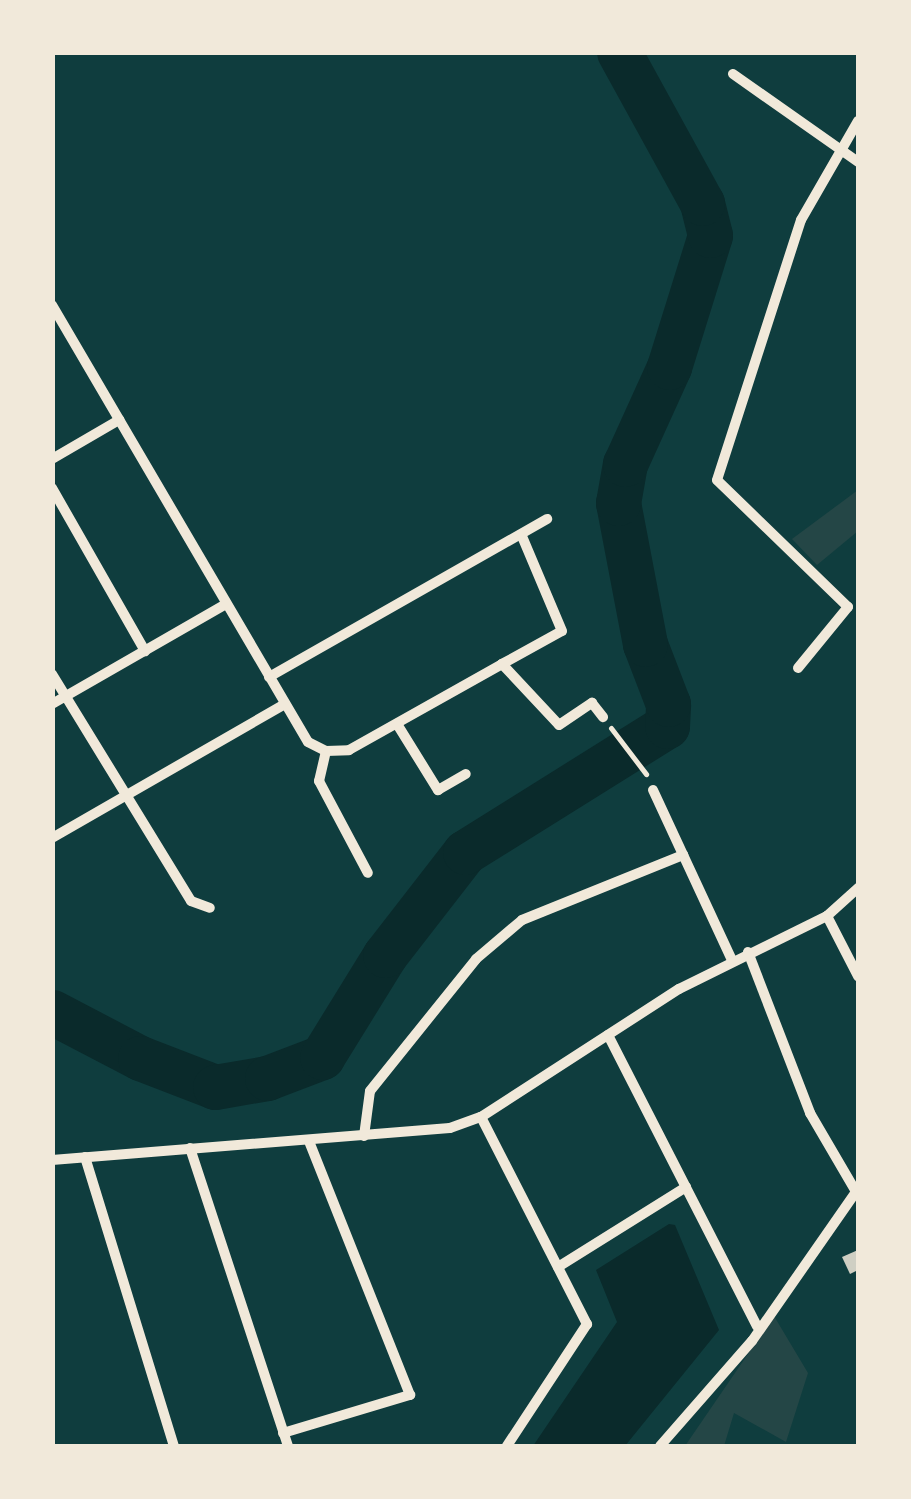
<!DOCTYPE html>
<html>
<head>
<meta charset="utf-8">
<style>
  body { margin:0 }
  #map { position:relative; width:911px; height:1499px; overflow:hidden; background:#0f3d3e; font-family:"Zilla Slab",serif }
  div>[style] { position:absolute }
  .green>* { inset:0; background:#244646 }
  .water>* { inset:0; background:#0a2a2b }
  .river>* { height:45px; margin:-22.5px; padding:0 22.5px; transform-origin:22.5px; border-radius:22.5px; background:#0a2a2b }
  .building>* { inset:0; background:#cfcfc3 }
  .path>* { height:5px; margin:-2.5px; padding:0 2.5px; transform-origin:2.5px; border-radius:2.5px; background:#f1e9da }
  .minor>* { height:10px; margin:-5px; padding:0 5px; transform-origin:5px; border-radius:5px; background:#f1e9da }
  span { translate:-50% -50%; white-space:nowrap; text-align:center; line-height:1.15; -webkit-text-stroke:8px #f1e9da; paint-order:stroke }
  .frame { position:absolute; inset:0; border:55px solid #f1e9da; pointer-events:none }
</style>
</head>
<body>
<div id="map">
  <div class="green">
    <i style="clip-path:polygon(858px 490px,858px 531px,817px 565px,792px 539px)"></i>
    <i style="clip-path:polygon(774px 1316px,808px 1373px,786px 1442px,734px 1413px,724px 1446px,685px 1446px)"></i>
  </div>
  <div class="water">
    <i style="clip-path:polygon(669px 1224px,675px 1225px,719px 1330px,625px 1446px,533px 1446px,617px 1322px,596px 1270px)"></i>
  </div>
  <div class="river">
    <i style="left:52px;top:1012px;width:99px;rotate:27.6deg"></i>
    <i style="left:140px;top:1058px;width:80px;rotate:21.1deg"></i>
    <i style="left:215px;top:1087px;width:53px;rotate:-9.8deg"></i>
    <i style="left:267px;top:1078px;width:59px;rotate:-20.9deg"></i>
    <i style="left:322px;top:1057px;width:120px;rotate:-58.3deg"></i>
    <i style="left:385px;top:955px;width:130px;rotate:-52.2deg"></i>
    <i style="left:465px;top:852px;width:238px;rotate:-32deg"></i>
    <i style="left:667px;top:726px;width:22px;rotate:-87deg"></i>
    <i style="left:668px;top:704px;width:64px;rotate:-111deg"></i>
    <i style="left:645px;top:644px;width:144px;rotate:-100.8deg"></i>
    <i style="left:618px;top:503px;width:40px;rotate:-80deg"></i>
    <i style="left:625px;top:464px;width:107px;rotate:-65.6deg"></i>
    <i style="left:669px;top:367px;width:138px;rotate:-72.7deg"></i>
    <i style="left:710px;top:235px;width:33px;rotate:-104deg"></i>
    <i style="left:702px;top:203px;width:172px;rotate:-118.8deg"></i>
  </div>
  <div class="building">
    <i style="clip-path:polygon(858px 1250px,858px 1270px,850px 1274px,842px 1257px)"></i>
  </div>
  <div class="path">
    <i style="left:611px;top:728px;width:58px;rotate:52.7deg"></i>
  </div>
  <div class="minor">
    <i style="left:733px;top:74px;width:153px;rotate:35.1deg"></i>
    <i style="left:52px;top:305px;width:506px;rotate:59.64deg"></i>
    <i style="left:308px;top:742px;width:20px;rotate:27deg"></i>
    <i style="left:326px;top:751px;width:23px;rotate:-2deg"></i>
    <i style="left:349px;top:750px;width:176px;rotate:-29.3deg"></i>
    <i style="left:502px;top:664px;width:83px;rotate:46.9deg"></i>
    <i style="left:559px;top:725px;width:40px;rotate:-34deg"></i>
    <i style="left:592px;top:703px;width:18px;rotate:52deg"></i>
    <i style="left:52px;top:459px;width:78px;rotate:-30.2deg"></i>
    <i style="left:52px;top:488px;width:188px;rotate:60.3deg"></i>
    <i style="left:502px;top:664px;width:68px;rotate:-28.8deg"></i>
    <i style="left:562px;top:631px;width:105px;rotate:-112.9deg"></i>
    <i style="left:798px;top:668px;width:79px;rotate:-50.7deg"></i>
    <i style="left:848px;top:607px;width:182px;rotate:-135.9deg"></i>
    <i style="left:717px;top:480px;width:273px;rotate:-72.1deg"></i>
    <i style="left:801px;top:220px;width:114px;rotate:-60.1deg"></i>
    <i style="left:52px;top:674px;width:266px;rotate:58.5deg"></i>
    <i style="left:191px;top:901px;width:20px;rotate:20deg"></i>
    <i style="left:269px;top:677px;width:320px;rotate:-29.6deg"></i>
    <i style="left:52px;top:704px;width:201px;rotate:-29.9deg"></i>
    <i style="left:397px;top:724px;width:78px;rotate:58.2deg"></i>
    <i style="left:438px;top:790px;width:32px;rotate:-30deg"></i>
    <i style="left:326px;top:751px;width:31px;rotate:103deg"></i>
    <i style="left:319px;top:781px;width:104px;rotate:62deg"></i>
    <i style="left:653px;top:790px;width:187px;rotate:65.1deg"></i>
    <i style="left:52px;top:838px;width:269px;rotate:-29.9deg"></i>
    <i style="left:827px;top:916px;width:68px;rotate:62.7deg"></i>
    <i style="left:748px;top:952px;width:173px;rotate:68.9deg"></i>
    <i style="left:810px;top:1113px;width:95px;rotate:59.7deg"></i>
    <i style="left:608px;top:1035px;width:327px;rotate:62.9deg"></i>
    <i style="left:481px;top:1117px;width:233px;rotate:62.9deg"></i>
    <i style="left:587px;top:1324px;width:146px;rotate:123.3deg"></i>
    <i style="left:364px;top:1136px;width:45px;rotate:-82.4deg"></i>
    <i style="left:370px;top:1091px;width:169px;rotate:-51.2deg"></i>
    <i style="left:476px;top:959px;width:60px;rotate:-40.3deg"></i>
    <i style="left:522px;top:920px;width:174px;rotate:-22deg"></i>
    <i style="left:190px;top:1148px;width:314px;rotate:71.8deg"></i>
    <i style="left:85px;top:1157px;width:302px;rotate:72.9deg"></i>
    <i style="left:52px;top:1160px;width:399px;rotate:-4.6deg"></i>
    <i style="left:450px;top:1128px;width:33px;rotate:-20deg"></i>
    <i style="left:481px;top:1117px;width:236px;rotate:-32.9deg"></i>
    <i style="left:679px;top:989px;width:165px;rotate:-26.3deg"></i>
    <i style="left:827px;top:916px;width:42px;rotate:-42.1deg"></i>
    <i style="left:558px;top:1267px;width:151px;rotate:-32deg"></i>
    <i style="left:283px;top:1433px;width:133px;rotate:-16.7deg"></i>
    <i style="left:410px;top:1395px;width:273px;rotate:-111.7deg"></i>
    <i style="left:660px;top:1446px;width:140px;rotate:-48.8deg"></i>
    <i style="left:752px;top:1341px;width:182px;rotate:-55.1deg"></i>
  </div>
  <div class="frame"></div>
</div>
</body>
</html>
